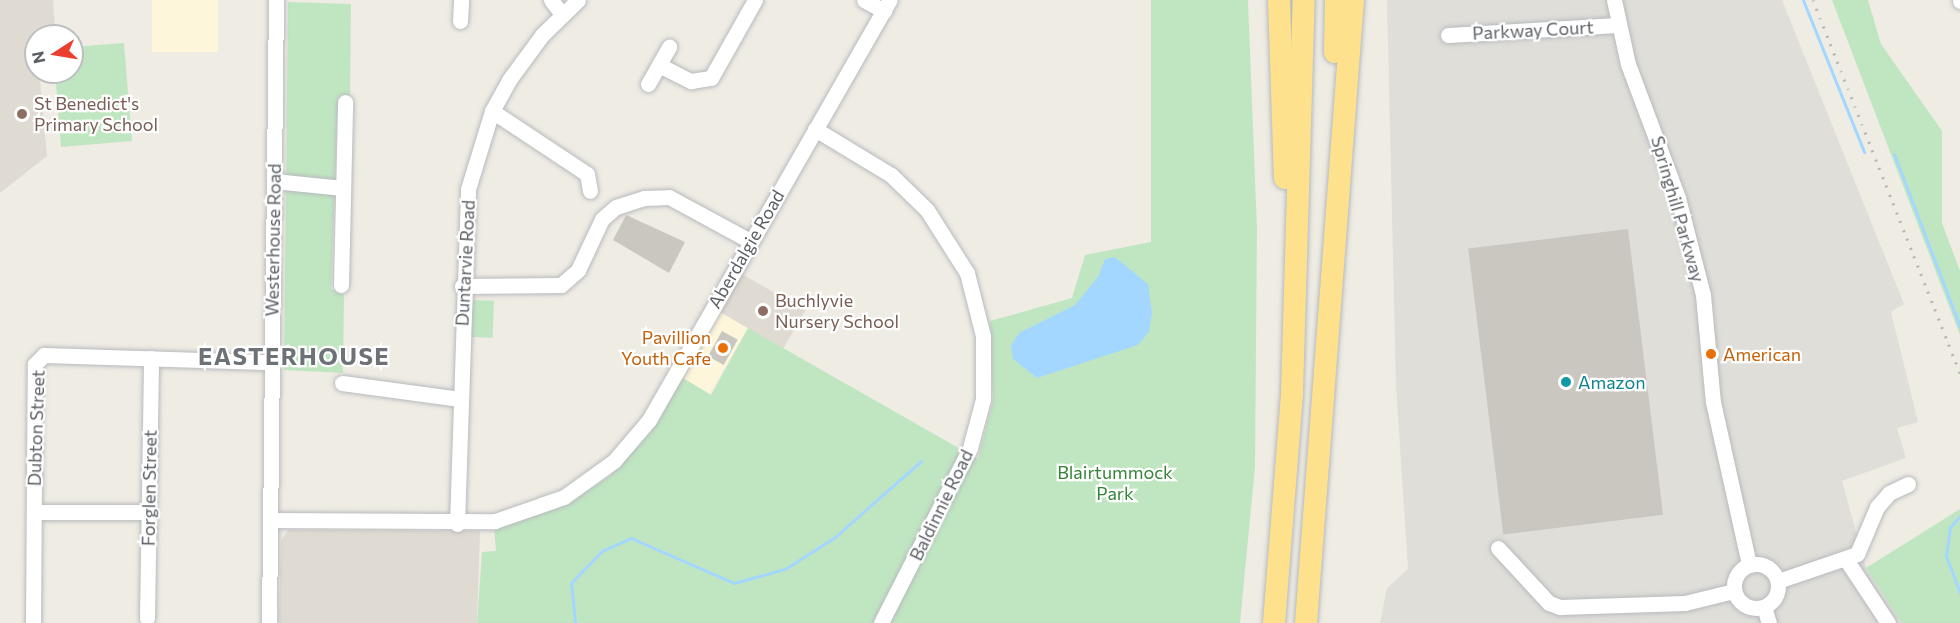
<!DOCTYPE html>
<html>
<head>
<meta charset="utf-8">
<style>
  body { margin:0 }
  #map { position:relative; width:1960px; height:623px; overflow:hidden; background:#efece4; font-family:Commissioner,sans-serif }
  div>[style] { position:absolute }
  .commercial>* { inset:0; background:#fef6da; transform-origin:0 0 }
  .industrial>* { inset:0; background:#e0ded9 }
  .education>* { inset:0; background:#dfdbd2; transform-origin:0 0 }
  .green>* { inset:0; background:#c0e6c1; transform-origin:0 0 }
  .water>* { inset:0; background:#a4d7ff }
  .stream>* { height:3px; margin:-1.5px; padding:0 1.5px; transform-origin:1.5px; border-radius:1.5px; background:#a4d7ff }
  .building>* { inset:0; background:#cac7c1; transform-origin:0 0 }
  .roads { filter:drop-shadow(0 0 2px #b7babe) drop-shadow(0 0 2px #b7babe) }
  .minor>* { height:15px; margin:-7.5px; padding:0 7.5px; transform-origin:7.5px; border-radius:7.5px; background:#fff }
  .minor>.ring { margin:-7.5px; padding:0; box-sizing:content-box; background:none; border:15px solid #fff; border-radius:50% }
  .highway>* { height:22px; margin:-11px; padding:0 11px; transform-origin:11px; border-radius:11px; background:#fde18d }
  .rail>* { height:3px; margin-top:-1.5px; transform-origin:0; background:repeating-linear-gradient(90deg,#b3b4b5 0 1.5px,transparent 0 9.5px) }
  .dots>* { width:16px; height:16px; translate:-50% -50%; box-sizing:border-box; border:3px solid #fff; border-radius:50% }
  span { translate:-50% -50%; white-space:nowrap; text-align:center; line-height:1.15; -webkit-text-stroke:4.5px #fff; paint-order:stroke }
  .street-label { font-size:18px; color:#5c6065 }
  .education-label { font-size:18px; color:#785e54 }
  .left { translate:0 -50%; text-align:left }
  .food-label { font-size:18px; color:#c56008 }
  .right { translate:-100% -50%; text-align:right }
  .culture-label { font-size:18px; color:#0d838f }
  .park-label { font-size:18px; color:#348438 }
  .district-label { font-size:24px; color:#6d7277; font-weight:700; letter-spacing:1.5px }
  .north { position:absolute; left:24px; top:24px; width:60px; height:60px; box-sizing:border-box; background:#fff; border:2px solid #bebfc1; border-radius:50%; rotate:258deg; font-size:16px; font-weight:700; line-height:24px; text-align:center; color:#5c6065 }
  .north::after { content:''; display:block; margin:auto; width:21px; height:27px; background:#ea3f2f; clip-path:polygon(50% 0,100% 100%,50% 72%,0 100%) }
</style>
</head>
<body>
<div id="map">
  <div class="commercial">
    <i style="left:152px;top:0;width:66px;height:52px"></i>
    <i style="left:720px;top:312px;width:32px;height:76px;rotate:30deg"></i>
  </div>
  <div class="industrial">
    <i style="clip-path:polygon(1387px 0,1782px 0,1904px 304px,1891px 312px,1918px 422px,1897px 428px,1906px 458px,1842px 481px,1866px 568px,1902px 623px,1380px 623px,1387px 588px,1408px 569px,1396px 386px)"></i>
  </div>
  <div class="education">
    <i style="clip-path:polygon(0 0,53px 0,55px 29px,36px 36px,47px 156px,0 193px)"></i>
    <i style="left:742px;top:274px;width:73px;height:44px;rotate:30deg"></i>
    <i style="clip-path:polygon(288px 530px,480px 531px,477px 623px,279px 623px,281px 541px)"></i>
  </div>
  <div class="green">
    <i style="clip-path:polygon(1151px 0,1248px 0,1257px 229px,1255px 467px,1240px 623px,477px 623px,482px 552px,496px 551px,494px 529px,557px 509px,609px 477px,649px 434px,683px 378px,711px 395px,748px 328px,978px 459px,993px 400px,990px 321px,1072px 298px,1085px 255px,1151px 242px)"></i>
    <i style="clip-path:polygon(1832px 0,1868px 0,1881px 44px,1942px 131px,1942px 223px,1960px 271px,1960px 335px)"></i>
    <i style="clip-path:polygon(288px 2px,351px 4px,350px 99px,338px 99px,331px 289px,344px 295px,343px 373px,284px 370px)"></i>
    <i style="clip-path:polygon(124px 43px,132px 141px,61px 147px,55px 72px,72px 72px,72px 47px)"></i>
    <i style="left:470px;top:300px;width:24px;height:37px;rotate:2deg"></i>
    <i style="clip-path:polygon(1960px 509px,1960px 623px,1902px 623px,1866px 568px)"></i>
  </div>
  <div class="water">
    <i style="clip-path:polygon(1115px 257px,1148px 284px,1152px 313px,1149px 332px,1138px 345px,1037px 378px,1013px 359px,1011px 345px,1019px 333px,1075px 305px,1098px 277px,1105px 259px)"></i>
  </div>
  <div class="stream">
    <i style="left:1803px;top:0;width:164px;rotate:68.1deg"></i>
    <i style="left:1894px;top:154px;width:185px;rotate:69.1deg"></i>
    <i style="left:1960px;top:516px;width:15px;rotate:132deg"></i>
    <i style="left:1950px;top:527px;width:29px;rotate:98deg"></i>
    <i style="left:1946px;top:556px;width:39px;rotate:69deg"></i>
    <i style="left:575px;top:623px;width:40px;rotate:-95.7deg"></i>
    <i style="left:571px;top:583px;width:45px;rotate:-45.9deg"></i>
    <i style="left:602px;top:551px;width:32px;rotate:-24deg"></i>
    <i style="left:631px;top:538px;width:112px;rotate:23.6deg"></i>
    <i style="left:734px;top:583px;width:53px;rotate:-15.4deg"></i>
    <i style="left:785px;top:569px;width:59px;rotate:-32.6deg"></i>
    <i style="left:835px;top:537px;width:115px;rotate:-41.5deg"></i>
  </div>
  <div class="building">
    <i style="clip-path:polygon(626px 215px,685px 242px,669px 273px,613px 240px)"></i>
    <i style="left:1628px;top:229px;width:288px;height:161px;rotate:83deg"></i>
    <i style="left:722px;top:331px;width:18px;height:29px;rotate:29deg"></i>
  </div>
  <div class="roads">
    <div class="minor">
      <i style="left:551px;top:0;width:18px;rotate:52deg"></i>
      <i style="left:864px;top:0;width:23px;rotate:29deg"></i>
      <i style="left:1614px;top:0;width:66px;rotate:77.7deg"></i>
      <i style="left:1628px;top:64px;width:143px;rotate:69.5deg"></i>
      <i style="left:1678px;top:198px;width:100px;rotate:75.5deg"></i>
      <i style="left:1703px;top:295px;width:107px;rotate:84.7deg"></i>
      <i style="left:1713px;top:402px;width:167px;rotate:77.5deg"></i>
      <i style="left:1960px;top:0;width:1px;rotate:90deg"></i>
      <i style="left:460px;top:21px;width:21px;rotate:-87deg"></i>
      <i style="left:1448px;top:35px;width:170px;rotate:-3.4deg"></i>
      <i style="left:659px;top:65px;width:36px;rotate:27deg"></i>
      <i style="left:691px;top:81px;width:20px;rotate:-9deg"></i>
      <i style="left:711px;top:78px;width:90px;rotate:-60.6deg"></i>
      <i style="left:648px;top:84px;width:43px;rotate:-60.4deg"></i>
      <i style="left:492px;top:111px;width:114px;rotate:33.6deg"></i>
      <i style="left:587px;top:174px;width:17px;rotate:80deg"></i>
      <i style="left:815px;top:129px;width:89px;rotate:31.2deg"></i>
      <i style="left:891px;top:175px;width:50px;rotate:44.2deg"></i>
      <i style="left:927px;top:210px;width:75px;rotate:57.6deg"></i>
      <i style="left:967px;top:273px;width:65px;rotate:75.7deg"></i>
      <i style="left:983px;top:336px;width:63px;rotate:90deg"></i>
      <i style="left:983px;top:399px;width:51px;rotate:104.9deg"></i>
      <i style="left:970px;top:448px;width:196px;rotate:117deg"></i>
      <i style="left:274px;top:181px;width:69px;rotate:5.8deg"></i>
      <i style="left:341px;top:285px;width:183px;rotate:-88.7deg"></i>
      <i style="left:462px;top:286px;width:99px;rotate:-0.6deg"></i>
      <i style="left:561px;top:285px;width:23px;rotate:-41deg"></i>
      <i style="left:578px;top:270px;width:56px;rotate:-64.8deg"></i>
      <i style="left:602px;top:219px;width:18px;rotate:-41deg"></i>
      <i style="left:616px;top:207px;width:29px;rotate:-18deg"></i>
      <i style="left:644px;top:198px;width:25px;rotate:-2deg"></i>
      <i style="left:669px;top:197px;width:92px;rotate:28.5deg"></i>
      <i style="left:342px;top:383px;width:119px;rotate:7.7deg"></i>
      <i style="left:34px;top:512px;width:115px"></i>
      <i style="left:270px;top:520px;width:225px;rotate:0.3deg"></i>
      <i style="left:495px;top:521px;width:73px;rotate:-19.2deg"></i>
      <i style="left:564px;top:497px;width:62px;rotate:-35.8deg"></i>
      <i style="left:614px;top:461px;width:54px;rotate:-49.5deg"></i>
      <i style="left:649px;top:420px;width:484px;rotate:-60.2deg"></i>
      <i style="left:457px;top:524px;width:335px;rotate:-88.1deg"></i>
      <i style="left:468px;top:189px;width:82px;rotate:-72.9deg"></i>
      <i style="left:492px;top:111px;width:35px;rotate:-61deg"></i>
      <i style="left:509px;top:80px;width:56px;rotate:-53.7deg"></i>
      <i style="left:542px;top:35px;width:50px;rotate:-44.2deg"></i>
      <i style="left:1498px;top:548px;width:75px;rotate:47.2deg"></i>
      <i style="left:1549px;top:603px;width:12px;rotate:20deg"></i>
      <i style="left:1560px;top:607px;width:125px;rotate:-1.8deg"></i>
      <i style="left:1685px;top:603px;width:50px;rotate:-13.8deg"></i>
      <i style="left:1847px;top:561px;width:74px;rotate:56.5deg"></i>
      <i class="ring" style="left:1734px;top:564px;width:29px;height:29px"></i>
      <i style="left:1778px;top:581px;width:83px;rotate:-18.9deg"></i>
      <i style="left:1857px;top:554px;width:51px;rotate:-66.9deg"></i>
      <i style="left:1877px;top:507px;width:18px;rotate:-49deg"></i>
      <i style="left:1889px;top:493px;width:21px;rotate:-25deg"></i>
      <i style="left:1764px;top:607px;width:17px;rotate:73deg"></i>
      <i style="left:147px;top:618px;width:260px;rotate:-89.1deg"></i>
      <i style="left:33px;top:623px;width:259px;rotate:-89.6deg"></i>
      <i style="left:35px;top:364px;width:13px;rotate:-45deg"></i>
      <i style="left:44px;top:355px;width:228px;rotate:1.8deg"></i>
      <i style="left:269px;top:623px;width:623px;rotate:-89.36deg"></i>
    </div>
    <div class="highway">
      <i style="left:1279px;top:0;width:178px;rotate:88.1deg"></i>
      <i style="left:1335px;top:52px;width:52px;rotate:-88.9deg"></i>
      <i style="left:1274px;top:623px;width:231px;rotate:-85.5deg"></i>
      <i style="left:1292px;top:393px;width:393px;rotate:-88.3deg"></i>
      <i style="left:1306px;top:623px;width:625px;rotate:-85.69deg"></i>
    </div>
  </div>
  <div class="rail">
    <i style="left:1813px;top:0;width:402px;rotate:68.5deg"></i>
  </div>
  <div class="dots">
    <i style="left:22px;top:114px;background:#8d6e63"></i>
    <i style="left:763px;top:311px;background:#8d6e63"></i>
    <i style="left:723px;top:348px;background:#e8710a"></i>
    <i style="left:1711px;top:354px;background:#e8710a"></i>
    <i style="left:1566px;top:382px;background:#0f9aa8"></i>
  </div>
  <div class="street-label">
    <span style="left:1533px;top:30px;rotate:-3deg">Parkway Court</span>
    <span style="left:1678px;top:209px;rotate:74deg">Springhill Parkway</span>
    <span style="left:273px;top:240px;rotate:-89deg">Westerhouse Road</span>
    <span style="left:746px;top:249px;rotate:-60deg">Aberdalgie Road</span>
    <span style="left:465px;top:263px;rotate:-87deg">Duntarvie Road</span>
    <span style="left:36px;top:428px;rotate:-88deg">Dubton Street</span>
    <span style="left:149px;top:488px;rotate:-89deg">Forglen Street</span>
    <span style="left:941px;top:505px;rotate:-64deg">Baldinnie Road</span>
  </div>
  <div class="education-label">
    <span class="left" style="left:34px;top:114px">St Benedict's<br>Primary School</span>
    <span class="left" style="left:775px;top:311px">Buchlyvie<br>Nursery School</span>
  </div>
  <div class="food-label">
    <span class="right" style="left:711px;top:348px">Pavillion<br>Youth Cafe</span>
    <span class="left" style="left:1723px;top:354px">American</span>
  </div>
  <div class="culture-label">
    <span class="left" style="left:1578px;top:382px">Amazon</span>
  </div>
  <div class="park-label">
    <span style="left:1115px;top:483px">Blairtummock<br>Park</span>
  </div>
  <div class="district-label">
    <span style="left:294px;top:356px">EASTERHOUSE</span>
  </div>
  <div class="north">N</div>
</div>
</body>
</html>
